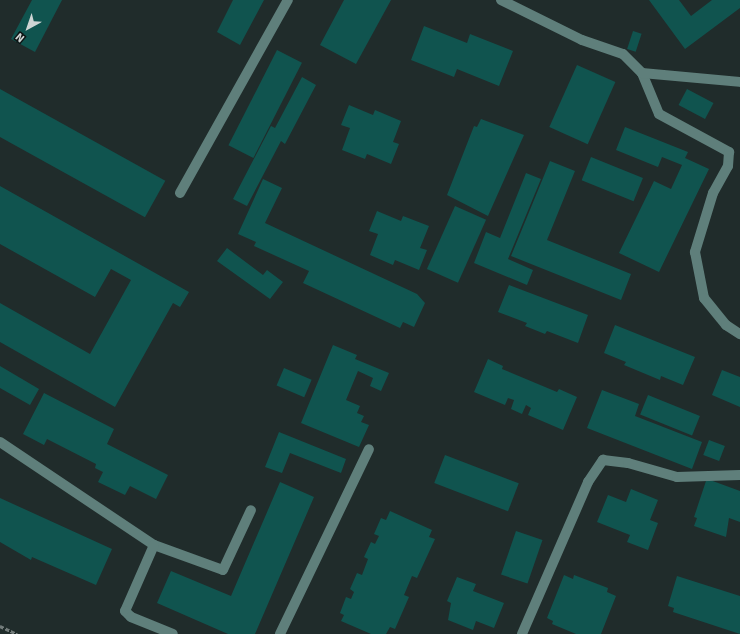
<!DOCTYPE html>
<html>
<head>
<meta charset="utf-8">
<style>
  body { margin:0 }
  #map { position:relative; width:740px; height:634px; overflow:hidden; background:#202c2b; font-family:Signika,sans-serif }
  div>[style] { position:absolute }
  .building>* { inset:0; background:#10544f; transform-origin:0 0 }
  .path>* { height:2.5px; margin-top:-1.25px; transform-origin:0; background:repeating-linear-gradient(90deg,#737c7b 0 4px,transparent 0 6px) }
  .minor>* { height:10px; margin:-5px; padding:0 5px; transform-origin:5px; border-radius:5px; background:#5f7f7b }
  span { translate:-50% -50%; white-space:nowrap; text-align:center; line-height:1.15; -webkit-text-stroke:3px #0e1313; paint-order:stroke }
  .north { position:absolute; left:8px; top:8px; width:40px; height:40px; -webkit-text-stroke:3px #0e1313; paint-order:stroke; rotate:220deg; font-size:11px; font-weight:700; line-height:16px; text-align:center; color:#ced5d4 }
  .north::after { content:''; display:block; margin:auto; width:14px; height:18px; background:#ced5d4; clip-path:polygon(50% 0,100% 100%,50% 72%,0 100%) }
</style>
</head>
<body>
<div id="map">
  <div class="building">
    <i style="clip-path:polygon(32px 0,62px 0,35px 52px,11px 39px)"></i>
    <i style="clip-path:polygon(233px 0,264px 0,240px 45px,217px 32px)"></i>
    <i style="clip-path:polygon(344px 0,391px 0,356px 64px,320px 45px)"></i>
    <i style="clip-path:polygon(649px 0,679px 0,691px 16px,712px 0,740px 0,740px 8px,685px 49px)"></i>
    <i style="clip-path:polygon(424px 26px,467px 43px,470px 34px,513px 51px,499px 86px,457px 69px,454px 77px,411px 60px)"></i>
    <i style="left:633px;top:31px;width:9px;height:19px;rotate:18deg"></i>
    <i style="left:277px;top:50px;width:28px;height:107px;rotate:27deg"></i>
    <i style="left:577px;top:65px;width:42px;height:68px;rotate:24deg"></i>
    <i style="clip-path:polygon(302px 77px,316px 85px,285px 144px,281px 141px,247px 206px,233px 199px,271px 126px,275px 128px)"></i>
    <i style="left:0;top:89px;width:189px;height:42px;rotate:29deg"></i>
    <i style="left:687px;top:89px;width:30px;height:18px;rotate:28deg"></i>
    <i style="clip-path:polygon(349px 105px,373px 115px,375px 110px,401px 121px,393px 142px,399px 144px,391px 164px,367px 154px,365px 159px,342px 150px,350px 128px,341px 125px)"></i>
    <i style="clip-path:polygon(481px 119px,524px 135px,488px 216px,447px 195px,474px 126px,477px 127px)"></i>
    <i style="clip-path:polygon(625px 127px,688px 152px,685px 158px,709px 169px,659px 272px,619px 253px,654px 181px,671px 189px,682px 165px,662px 157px,658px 167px,616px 150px)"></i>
    <i style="left:591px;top:157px;width:56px;height:25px;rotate:22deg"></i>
    <i style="clip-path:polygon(550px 161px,575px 171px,547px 240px,631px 274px,621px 300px,511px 256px)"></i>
    <i style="clip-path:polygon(526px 173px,541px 179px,508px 259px,533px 270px,527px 285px,474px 263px,486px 232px,500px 238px)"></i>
    <i style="clip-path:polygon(263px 179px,282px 188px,265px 223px,417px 294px,425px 303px,414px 327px,403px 322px,400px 328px,303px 283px,309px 271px,254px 246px,256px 242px,238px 234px)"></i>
    <i style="clip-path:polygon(0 186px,189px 292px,180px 307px,173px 303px,115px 407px,0 342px,0 303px,90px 354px,131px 280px,111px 269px,95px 297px,0 244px)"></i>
    <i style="left:455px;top:206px;width:34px;height:69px;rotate:24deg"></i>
    <i style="clip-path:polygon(377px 211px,401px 221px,403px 216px,429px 226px,420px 248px,427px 250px,419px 270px,395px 260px,393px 265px,370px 255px,378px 234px,369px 231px)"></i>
    <i style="clip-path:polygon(227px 248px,263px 275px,267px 270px,283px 282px,270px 299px,217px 261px)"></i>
    <i style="clip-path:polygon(509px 285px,588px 315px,578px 343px,547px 331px,545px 334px,525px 326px,527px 323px,498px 312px)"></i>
    <i style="clip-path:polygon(615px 325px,695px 357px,683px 385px,661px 376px,660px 380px,624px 365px,626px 362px,604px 353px)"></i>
    <i style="clip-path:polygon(333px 345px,357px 355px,355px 359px,389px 373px,381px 391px,370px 386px,373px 378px,358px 371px,346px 400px,360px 406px,357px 413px,364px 416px,361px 422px,369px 425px,359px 447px,301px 423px)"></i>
    <i style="clip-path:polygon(488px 359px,503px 366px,502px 369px,557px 392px,559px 389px,577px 397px,563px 430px,528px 415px,531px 408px,526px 405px,522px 414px,511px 409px,514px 400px,508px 398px,505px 405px,474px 392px)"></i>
    <i style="clip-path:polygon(0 366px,39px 389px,30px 405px,0 388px)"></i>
    <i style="left:284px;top:368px;width:30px;height:19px;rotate:23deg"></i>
    <i style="clip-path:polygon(722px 370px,740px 377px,740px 407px,712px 395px)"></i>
    <i style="clip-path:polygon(602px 390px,639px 404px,635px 416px,702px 442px,692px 469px,587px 428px)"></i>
    <i style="clip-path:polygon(44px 393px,114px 429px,107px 444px,168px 475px,156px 499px,130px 486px,125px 495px,98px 482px,103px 472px,95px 468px,96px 464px,47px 439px,44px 445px,23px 434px)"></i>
    <i style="left:648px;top:395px;width:56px;height:21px;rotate:22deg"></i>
    <i style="clip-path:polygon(279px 432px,346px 459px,341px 473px,290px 453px,282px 473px,265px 467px)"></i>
    <i style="left:709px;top:440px;width:17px;height:16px;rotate:21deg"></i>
    <i style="left:445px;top:455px;width:79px;height:30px;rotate:21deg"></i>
    <i style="clip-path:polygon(710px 480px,740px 491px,740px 522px,729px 518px,726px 537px,694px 526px,697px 518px,694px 517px,706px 481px)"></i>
    <i style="clip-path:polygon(280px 482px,314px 497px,255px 634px,228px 634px,157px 603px,171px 571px,231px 596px)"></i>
    <i style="clip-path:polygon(631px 489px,658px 500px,650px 520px,658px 523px,648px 550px,627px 542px,630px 535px,597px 522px,608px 495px,626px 502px)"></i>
    <i style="clip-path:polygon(0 498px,112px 549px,96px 585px,32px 557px,31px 560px,0 542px)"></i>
    <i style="clip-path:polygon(390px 511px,432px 530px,429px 537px,435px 539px,417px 578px,412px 576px,404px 595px,409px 597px,395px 629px,390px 627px,386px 634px,371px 634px,341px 621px,344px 615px,340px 613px,346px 597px,351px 599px,354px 592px,350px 589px,357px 573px,362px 575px,368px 559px,364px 557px,371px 542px,375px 544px,379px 536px,374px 534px,381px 518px,386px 520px)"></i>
    <i style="left:516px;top:531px;width:28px;height:46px;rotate:19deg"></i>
    <i style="clip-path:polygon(564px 575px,573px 579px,574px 575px,608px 588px,607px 592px,616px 596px,601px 634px,576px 634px,552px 624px,553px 621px,547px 618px)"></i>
    <i style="clip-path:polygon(677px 576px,740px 596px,740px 634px,673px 612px,674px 608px,668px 606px)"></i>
    <i style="clip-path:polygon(457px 577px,476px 584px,473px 591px,504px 603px,494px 628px,476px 621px,473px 630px,448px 620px,451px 603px,447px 601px)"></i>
  </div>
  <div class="path">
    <i style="left:0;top:626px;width:19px;rotate:25deg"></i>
  </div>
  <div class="minor">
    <i style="left:501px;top:0;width:90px;rotate:26.3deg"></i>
    <i style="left:582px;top:40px;width:43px;rotate:18.9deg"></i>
    <i style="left:623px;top:54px;width:27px;rotate:45deg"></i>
    <i style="left:642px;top:73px;width:44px;rotate:67.5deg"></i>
    <i style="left:659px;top:114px;width:80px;rotate:28.5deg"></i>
    <i style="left:729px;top:152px;width:14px;rotate:94deg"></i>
    <i style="left:728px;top:166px;width:31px;rotate:119deg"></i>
    <i style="left:713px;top:193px;width:62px;rotate:107deg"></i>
    <i style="left:695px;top:252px;width:47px;rotate:78.9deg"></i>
    <i style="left:704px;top:298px;width:35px;rotate:51deg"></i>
    <i style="left:726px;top:325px;width:17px;rotate:33deg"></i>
    <i style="left:642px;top:73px;width:98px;rotate:5.2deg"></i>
    <i style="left:180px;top:193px;width:221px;rotate:-60.8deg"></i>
    <i style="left:0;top:442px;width:185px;rotate:33.8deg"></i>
    <i style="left:154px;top:545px;width:73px;rotate:19.9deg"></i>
    <i style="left:223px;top:570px;width:66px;rotate:-65deg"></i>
    <i style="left:154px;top:545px;width:72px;rotate:113.7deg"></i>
    <i style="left:125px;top:611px;width:8px;rotate:45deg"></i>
    <i style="left:131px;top:617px;width:45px;rotate:22deg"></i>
    <i style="left:280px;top:634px;width:205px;rotate:-64.3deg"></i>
    <i style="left:522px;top:634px;width:166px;rotate:-66.5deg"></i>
    <i style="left:588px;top:482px;width:27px;rotate:-56deg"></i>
    <i style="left:603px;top:460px;width:25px;rotate:7deg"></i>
    <i style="left:628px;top:463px;width:51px;rotate:15.9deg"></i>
    <i style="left:677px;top:477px;width:63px;rotate:-1.8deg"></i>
  </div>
  <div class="north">N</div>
</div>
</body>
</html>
